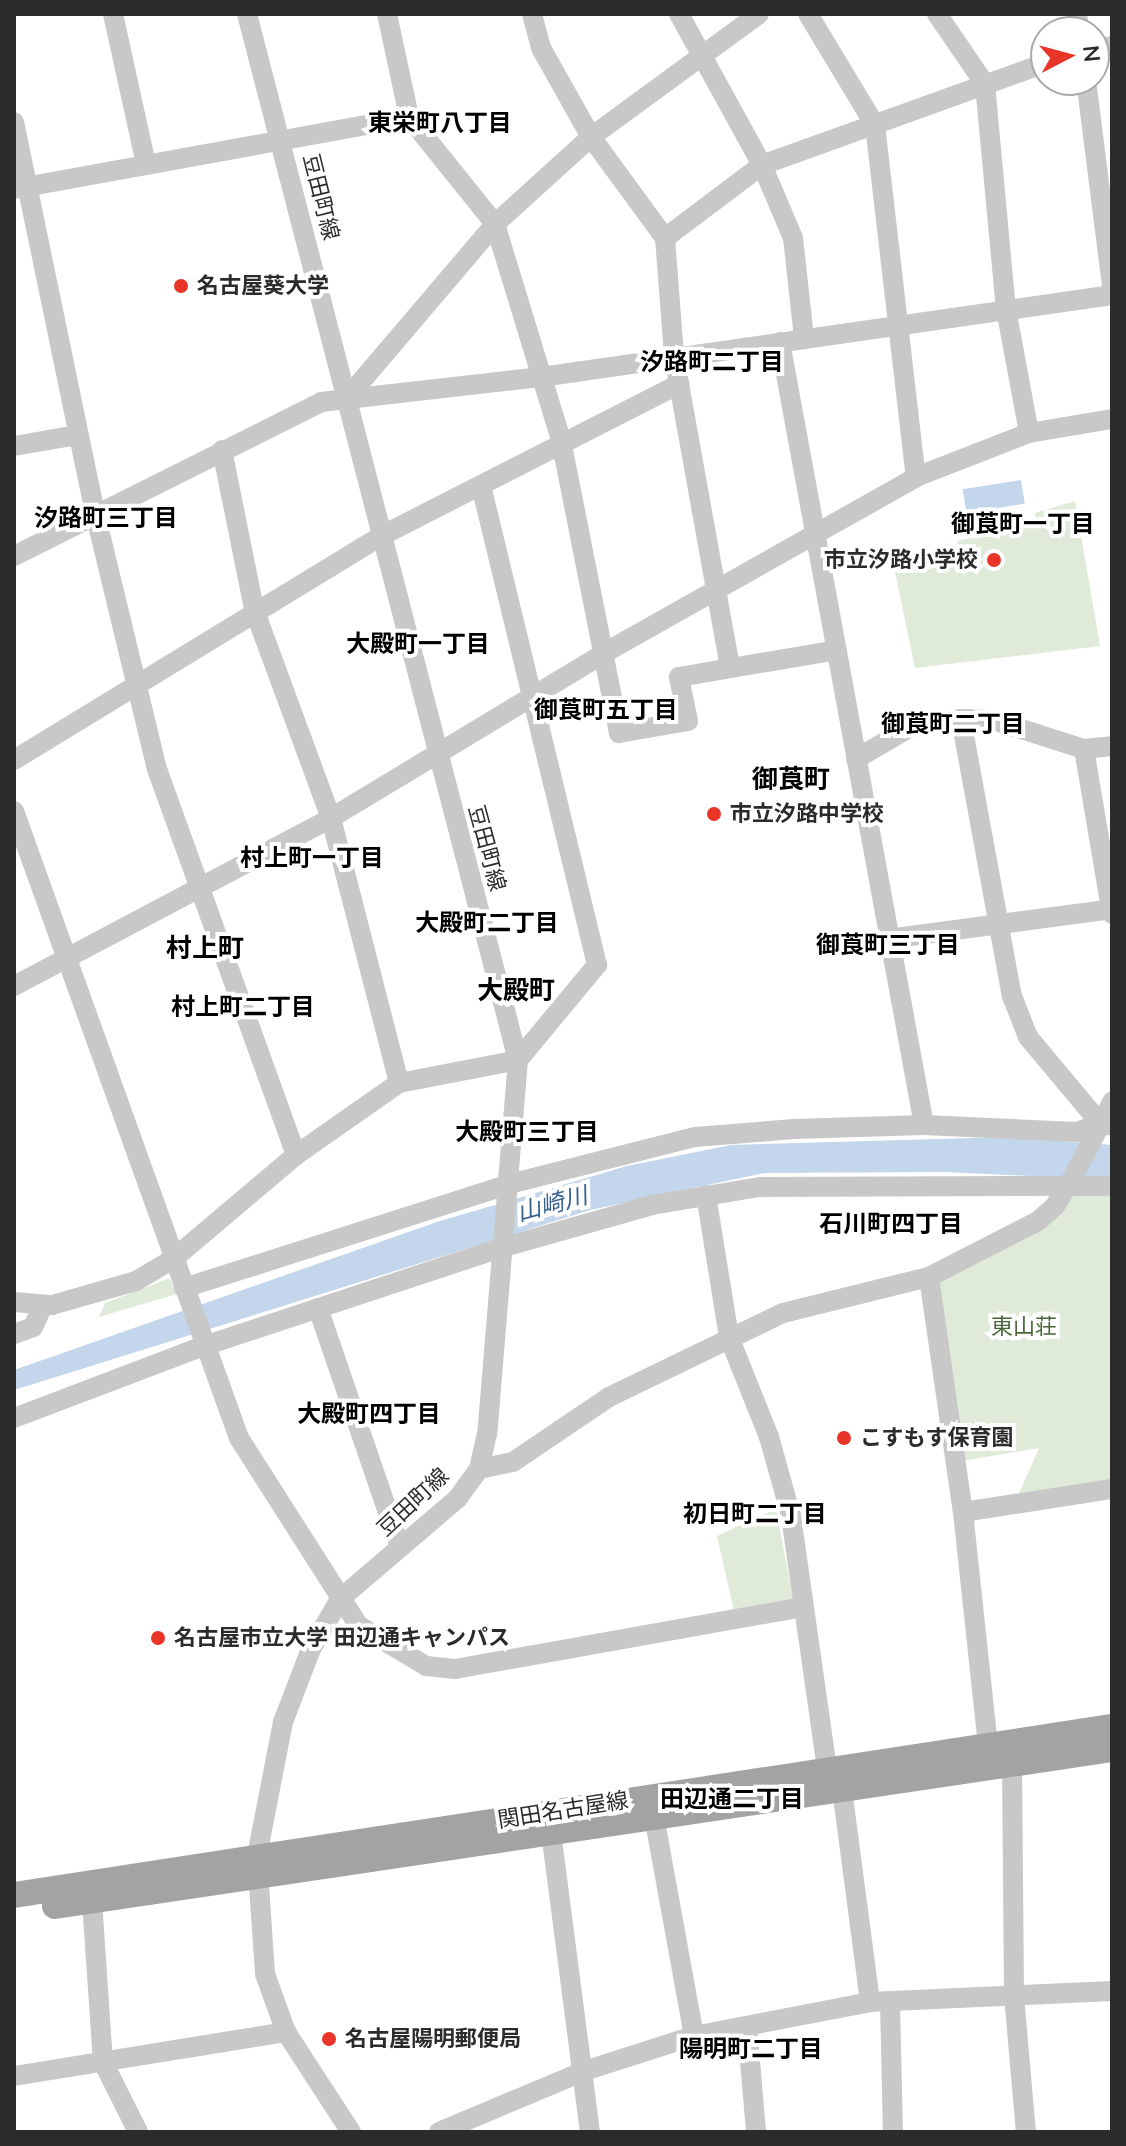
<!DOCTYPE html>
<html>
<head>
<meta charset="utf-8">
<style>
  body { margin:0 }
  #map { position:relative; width:1126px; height:2146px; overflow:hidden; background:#fff; font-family:Mulish,"Noto Sans JP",sans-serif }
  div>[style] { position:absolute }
  .green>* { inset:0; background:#dfead8 }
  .water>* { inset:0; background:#c3d6eb; transform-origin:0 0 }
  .minor>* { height:20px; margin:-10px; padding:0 10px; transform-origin:10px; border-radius:10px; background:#c8c8c8 }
  .major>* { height:26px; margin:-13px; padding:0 13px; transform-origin:13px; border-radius:13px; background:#a3a3a3 }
  .dots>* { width:22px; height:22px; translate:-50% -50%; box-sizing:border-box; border:4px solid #fff; border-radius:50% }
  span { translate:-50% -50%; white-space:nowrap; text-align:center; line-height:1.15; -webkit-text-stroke:8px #fff; paint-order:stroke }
  .street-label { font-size:22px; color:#2b2b2b }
  .poi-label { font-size:22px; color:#2b2b2b; font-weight:700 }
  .left { translate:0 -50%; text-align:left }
  .right { translate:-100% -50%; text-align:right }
  .park-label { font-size:22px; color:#486739 }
  .neighbourhood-label { font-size:24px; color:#000; font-weight:700 }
  .water-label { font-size:24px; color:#39618e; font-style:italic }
  .quarter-label { font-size:26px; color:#000; font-weight:700 }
  .frame { position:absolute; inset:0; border:16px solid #2b2b2b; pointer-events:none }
  .north { position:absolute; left:1030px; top:16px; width:80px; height:80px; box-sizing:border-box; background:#fff; border:2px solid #aaa; border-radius:50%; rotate:84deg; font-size:22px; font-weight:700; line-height:32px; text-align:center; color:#2b2b2b }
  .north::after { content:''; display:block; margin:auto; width:28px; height:36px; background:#e83528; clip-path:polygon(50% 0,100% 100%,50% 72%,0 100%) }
</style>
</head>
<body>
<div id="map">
  <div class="green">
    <i style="clip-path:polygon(1075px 501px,1100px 646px,915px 668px,895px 572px,959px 555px,957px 541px,1036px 524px,1035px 513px)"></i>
    <i style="clip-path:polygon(1073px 1177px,1112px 1186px,1112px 1489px,1014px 1505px,1039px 1448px,956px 1462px,929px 1277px,1038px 1221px)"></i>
    <i style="clip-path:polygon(170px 1278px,177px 1294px,99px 1317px,105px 1303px)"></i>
    <i style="clip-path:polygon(776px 1509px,793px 1599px,734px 1611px,717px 1536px)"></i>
  </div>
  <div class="water">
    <i style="left:1021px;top:480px;width:24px;height:59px;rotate:81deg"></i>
    <i style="clip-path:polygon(1008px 1137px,1112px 1145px,1112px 1180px,946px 1172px,764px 1173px,590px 1210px,14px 1390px,14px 1370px,437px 1222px,627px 1166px,731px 1145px)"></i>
  </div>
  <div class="minor">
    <i style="left:113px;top:14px;width:154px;rotate:77.6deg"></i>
    <i style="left:247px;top:14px;width:1081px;rotate:75.48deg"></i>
    <i style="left:518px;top:1060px;width:375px;rotate:94.7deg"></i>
    <i style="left:487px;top:1434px;width:36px;rotate:103deg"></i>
    <i style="left:479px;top:1469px;width:37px;rotate:126deg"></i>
    <i style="left:457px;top:1499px;width:154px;rotate:139.5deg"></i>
    <i style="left:340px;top:1599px;width:58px;rotate:120.1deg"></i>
    <i style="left:311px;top:1649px;width:78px;rotate:111deg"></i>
    <i style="left:283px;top:1722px;width:136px;rotate:101deg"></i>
    <i style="left:257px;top:1856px;width:118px;rotate:86.1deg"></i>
    <i style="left:265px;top:1974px;width:62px;rotate:70.1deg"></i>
    <i style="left:286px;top:2032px;width:119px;rotate:57deg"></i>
    <i style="left:387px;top:14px;width:105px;rotate:77.9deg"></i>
    <i style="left:409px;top:117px;width:137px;rotate:51.2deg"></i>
    <i style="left:495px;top:224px;width:226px;rotate:73deg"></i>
    <i style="left:561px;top:440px;width:299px;rotate:78.8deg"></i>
    <i style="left:619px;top:733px;width:70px;rotate:-9.9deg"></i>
    <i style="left:688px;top:721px;width:45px;rotate:-101.6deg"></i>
    <i style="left:679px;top:677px;width:160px;rotate:-9.7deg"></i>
    <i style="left:532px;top:14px;width:35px;rotate:75deg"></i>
    <i style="left:541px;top:48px;width:102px;rotate:60.7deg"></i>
    <i style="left:591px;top:137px;width:125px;rotate:53.8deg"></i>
    <i style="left:665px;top:238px;width:121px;rotate:-37deg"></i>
    <i style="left:762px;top:165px;width:302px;rotate:-19.8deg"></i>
    <i style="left:679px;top:14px;width:172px;rotate:61.2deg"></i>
    <i style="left:762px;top:165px;width:79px;rotate:67deg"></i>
    <i style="left:793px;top:238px;width:101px;rotate:83.7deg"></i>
    <i style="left:808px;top:14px;width:130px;rotate:58.9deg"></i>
    <i style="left:875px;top:125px;width:354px;rotate:83.4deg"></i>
    <i style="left:937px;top:14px;width:85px;rotate:55.6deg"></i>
    <i style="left:985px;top:84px;width:226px;rotate:84.7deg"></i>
    <i style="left:1006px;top:309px;width:126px;rotate:79.5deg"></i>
    <i style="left:1077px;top:14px;width:18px;rotate:81deg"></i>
    <i style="left:1094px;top:49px;width:18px;rotate:-9deg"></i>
    <i style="left:1086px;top:80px;width:209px;rotate:82.8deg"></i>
    <i style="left:14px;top:122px;width:399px;rotate:78.3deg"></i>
    <i style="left:95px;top:513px;width:263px;rotate:76.4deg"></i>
    <i style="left:157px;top:769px;width:410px;rotate:70.2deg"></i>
    <i style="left:14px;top:189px;width:402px;rotate:-10.3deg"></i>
    <i style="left:665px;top:238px;width:118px;rotate:85.6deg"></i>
    <i style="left:674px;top:356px;width:317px;rotate:79.8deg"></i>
    <i style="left:780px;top:342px;width:796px;rotate:79.58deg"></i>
    <i style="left:347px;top:398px;width:228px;rotate:-49.6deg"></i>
    <i style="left:495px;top:224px;width:130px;rotate:-42.2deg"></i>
    <i style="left:591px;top:137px;width:208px;rotate:-36.2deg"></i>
    <i style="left:14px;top:446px;width:65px;rotate:-9.8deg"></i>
    <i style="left:222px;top:450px;width:162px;rotate:78.6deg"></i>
    <i style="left:254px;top:609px;width:223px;rotate:69.8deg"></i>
    <i style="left:331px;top:818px;width:274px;rotate:75.6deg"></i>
    <i style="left:14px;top:556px;width:343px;rotate:-26.6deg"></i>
    <i style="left:321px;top:402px;width:221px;rotate:-6.5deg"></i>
    <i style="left:541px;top:377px;width:577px;rotate:-8.17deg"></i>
    <i style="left:961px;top:719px;width:282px;rotate:79.6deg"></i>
    <i style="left:1012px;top:996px;width:44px;rotate:68.7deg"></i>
    <i style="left:1028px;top:1037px;width:112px;rotate:50.1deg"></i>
    <i style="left:1084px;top:749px;width:167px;rotate:80.4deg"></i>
    <i style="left:856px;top:759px;width:61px;rotate:-30.3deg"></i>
    <i style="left:909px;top:728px;width:53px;rotate:-9.8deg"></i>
    <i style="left:961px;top:719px;width:32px;rotate:2deg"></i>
    <i style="left:993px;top:720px;width:96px;rotate:17.7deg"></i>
    <i style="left:1084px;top:749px;width:28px;rotate:-6deg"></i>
    <i style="left:14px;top:760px;width:430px;rotate:-31.4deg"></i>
    <i style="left:381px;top:536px;width:335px;rotate:-27deg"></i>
    <i style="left:14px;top:811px;width:666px;rotate:70.26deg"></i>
    <i style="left:239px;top:1438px;width:222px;rotate:57.5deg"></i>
    <i style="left:358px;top:1625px;width:79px;rotate:31.1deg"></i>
    <i style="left:426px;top:1666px;width:29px;rotate:6deg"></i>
    <i style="left:455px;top:1669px;width:353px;rotate:-10.1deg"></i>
    <i style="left:888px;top:939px;width:226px;rotate:-7.6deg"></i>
    <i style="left:14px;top:986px;width:359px;rotate:-27.9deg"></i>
    <i style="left:331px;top:818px;width:321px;rotate:-31.1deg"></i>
    <i style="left:606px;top:652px;width:356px;rotate:-29.4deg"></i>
    <i style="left:916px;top:477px;width:121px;rotate:-21.3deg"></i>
    <i style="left:1029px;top:433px;width:84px;rotate:-9.6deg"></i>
    <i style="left:706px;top:1195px;width:144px;rotate:80.8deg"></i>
    <i style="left:729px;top:1337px;width:108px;rotate:68.2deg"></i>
    <i style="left:769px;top:1437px;width:82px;rotate:74.4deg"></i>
    <i style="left:791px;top:1516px;width:257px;rotate:81.9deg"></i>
    <i style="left:929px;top:1277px;width:237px;rotate:81.8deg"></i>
    <i style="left:963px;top:1512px;width:235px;rotate:83.9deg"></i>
    <i style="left:184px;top:1288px;width:341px;rotate:-17.7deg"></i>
    <i style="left:509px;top:1184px;width:192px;rotate:-14.2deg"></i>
    <i style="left:695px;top:1137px;width:99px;rotate:-4.6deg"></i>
    <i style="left:794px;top:1129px;width:130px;rotate:-1.8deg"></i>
    <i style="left:924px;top:1125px;width:153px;rotate:2.6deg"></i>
    <i style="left:1077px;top:1132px;width:25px;rotate:-21deg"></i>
    <i style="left:1100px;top:1123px;width:12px;rotate:14deg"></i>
    <i style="left:14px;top:1302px;width:38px;rotate:5deg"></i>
    <i style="left:52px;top:1305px;width:87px;rotate:-15.9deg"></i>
    <i style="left:136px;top:1281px;width:43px;rotate:-30.7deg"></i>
    <i style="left:173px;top:1259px;width:161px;rotate:-40.2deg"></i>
    <i style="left:296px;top:1155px;width:126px;rotate:-35deg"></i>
    <i style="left:399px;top:1083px;width:121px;rotate:-10.9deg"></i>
    <i style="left:518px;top:1060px;width:124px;rotate:-50.3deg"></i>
    <i style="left:597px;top:965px;width:492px;rotate:-103.6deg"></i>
    <i style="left:318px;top:1308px;width:253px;rotate:71.1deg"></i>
    <i style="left:14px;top:1334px;width:20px;rotate:-20deg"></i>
    <i style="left:33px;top:1327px;width:23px;rotate:-65deg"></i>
    <i style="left:14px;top:1418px;width:203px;rotate:-20.8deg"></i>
    <i style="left:204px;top:1346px;width:316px;rotate:-18.3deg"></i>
    <i style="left:504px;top:1247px;width:154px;rotate:-15.8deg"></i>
    <i style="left:652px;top:1205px;width:109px;rotate:-9.5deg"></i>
    <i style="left:760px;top:1187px;width:352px;rotate:-0.2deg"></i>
    <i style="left:479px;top:1469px;width:35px;rotate:-12deg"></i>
    <i style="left:513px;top:1462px;width:116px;rotate:-34.1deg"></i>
    <i style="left:609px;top:1397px;width:193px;rotate:-25.8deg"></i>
    <i style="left:783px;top:1313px;width:150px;rotate:-13.9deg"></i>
    <i style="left:929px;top:1277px;width:123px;rotate:-27.2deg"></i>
    <i style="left:1038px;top:1221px;width:23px;rotate:-41deg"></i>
    <i style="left:1055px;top:1206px;width:34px;rotate:-58deg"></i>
    <i style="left:1073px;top:1177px;width:85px;rotate:-62.5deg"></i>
    <i style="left:963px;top:1512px;width:151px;rotate:-8.8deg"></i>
    <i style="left:1012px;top:1763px;width:233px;rotate:89.5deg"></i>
    <i style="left:1014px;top:1996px;width:137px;rotate:85deg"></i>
    <i style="left:842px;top:1789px;width:215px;rotate:82.5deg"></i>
    <i style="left:654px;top:1816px;width:224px;rotate:79.7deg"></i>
    <i style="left:551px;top:1832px;width:303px;rotate:82.6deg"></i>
    <i style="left:92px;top:1901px;width:161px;rotate:86.1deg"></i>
    <i style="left:103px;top:2062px;width:78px;rotate:63.4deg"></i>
    <i style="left:890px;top:2002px;width:130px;rotate:88.7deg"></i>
    <i style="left:747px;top:2026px;width:106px;rotate:85.1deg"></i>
    <i style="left:14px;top:2076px;width:276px;rotate:-9.2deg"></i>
    <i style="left:439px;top:2132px;width:157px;rotate:-22.8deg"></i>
    <i style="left:584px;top:2071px;width:115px;rotate:-17.7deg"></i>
    <i style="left:694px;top:2036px;width:179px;rotate:-10.9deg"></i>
    <i style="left:870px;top:2002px;width:242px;rotate:-2.6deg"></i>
  </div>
  <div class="major">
    <i style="left:14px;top:1895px;width:1111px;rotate:-8.7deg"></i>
    <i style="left:55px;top:1906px;width:1069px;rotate:-8.45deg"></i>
  </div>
  <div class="dots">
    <i style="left:181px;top:286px;background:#e83528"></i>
    <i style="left:994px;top:560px;background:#e83528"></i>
    <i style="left:714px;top:814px;background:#e83528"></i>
    <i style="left:844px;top:1438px;background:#e83528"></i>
    <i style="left:158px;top:1638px;background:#e83528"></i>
    <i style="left:329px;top:2039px;background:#e83528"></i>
  </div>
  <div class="street-label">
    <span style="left:321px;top:197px;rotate:76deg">豆田町線</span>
    <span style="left:487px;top:848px;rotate:75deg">豆田町線</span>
    <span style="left:413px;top:1502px;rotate:-43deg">豆田町線</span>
    <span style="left:563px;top:1810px;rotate:-9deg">関田名古屋線</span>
  </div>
  <div class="poi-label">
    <span class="left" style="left:197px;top:286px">名古屋葵大学</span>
    <span class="right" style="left:978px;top:560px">市立汐路小学校</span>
    <span class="left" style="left:730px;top:814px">市立汐路中学校</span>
    <span class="left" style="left:860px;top:1438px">こすもす保育園</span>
    <span class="left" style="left:174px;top:1638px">名古屋市立大学 田辺通キャンパス</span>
    <span class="left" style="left:345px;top:2039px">名古屋陽明郵便局</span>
  </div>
  <div class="park-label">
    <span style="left:1024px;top:1327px">東山荘</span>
  </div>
  <div class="neighbourhood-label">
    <span style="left:440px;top:123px">東栄町八丁目</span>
    <span style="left:712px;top:362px">汐路町二丁目</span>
    <span style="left:106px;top:518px">汐路町三丁目</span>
    <span style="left:1023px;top:524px">御莨町一丁目</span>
    <span style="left:418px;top:644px">大殿町一丁目</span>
    <span style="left:606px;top:710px">御莨町五丁目</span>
    <span style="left:953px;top:724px">御莨町二丁目</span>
    <span style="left:312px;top:858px">村上町一丁目</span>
    <span style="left:487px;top:923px">大殿町二丁目</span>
    <span style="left:888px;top:945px">御莨町三丁目</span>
    <span style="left:243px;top:1007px">村上町二丁目</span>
    <span style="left:527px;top:1132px">大殿町三丁目</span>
    <span style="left:891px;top:1224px">石川町四丁目</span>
    <span style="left:369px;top:1414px">大殿町四丁目</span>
    <span style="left:755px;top:1514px">初日町二丁目</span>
    <span style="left:732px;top:1799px">田辺通二丁目</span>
    <span style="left:751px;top:2049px">陽明町二丁目</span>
  </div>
  <div class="water-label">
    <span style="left:552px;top:1204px;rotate:-15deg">山崎川</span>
  </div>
  <div class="quarter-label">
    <span style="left:791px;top:779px">御莨町</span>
    <span style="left:205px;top:948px">村上町</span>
    <span style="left:516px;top:990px">大殿町</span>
  </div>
  <div class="frame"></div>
  <div class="north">N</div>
</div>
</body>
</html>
